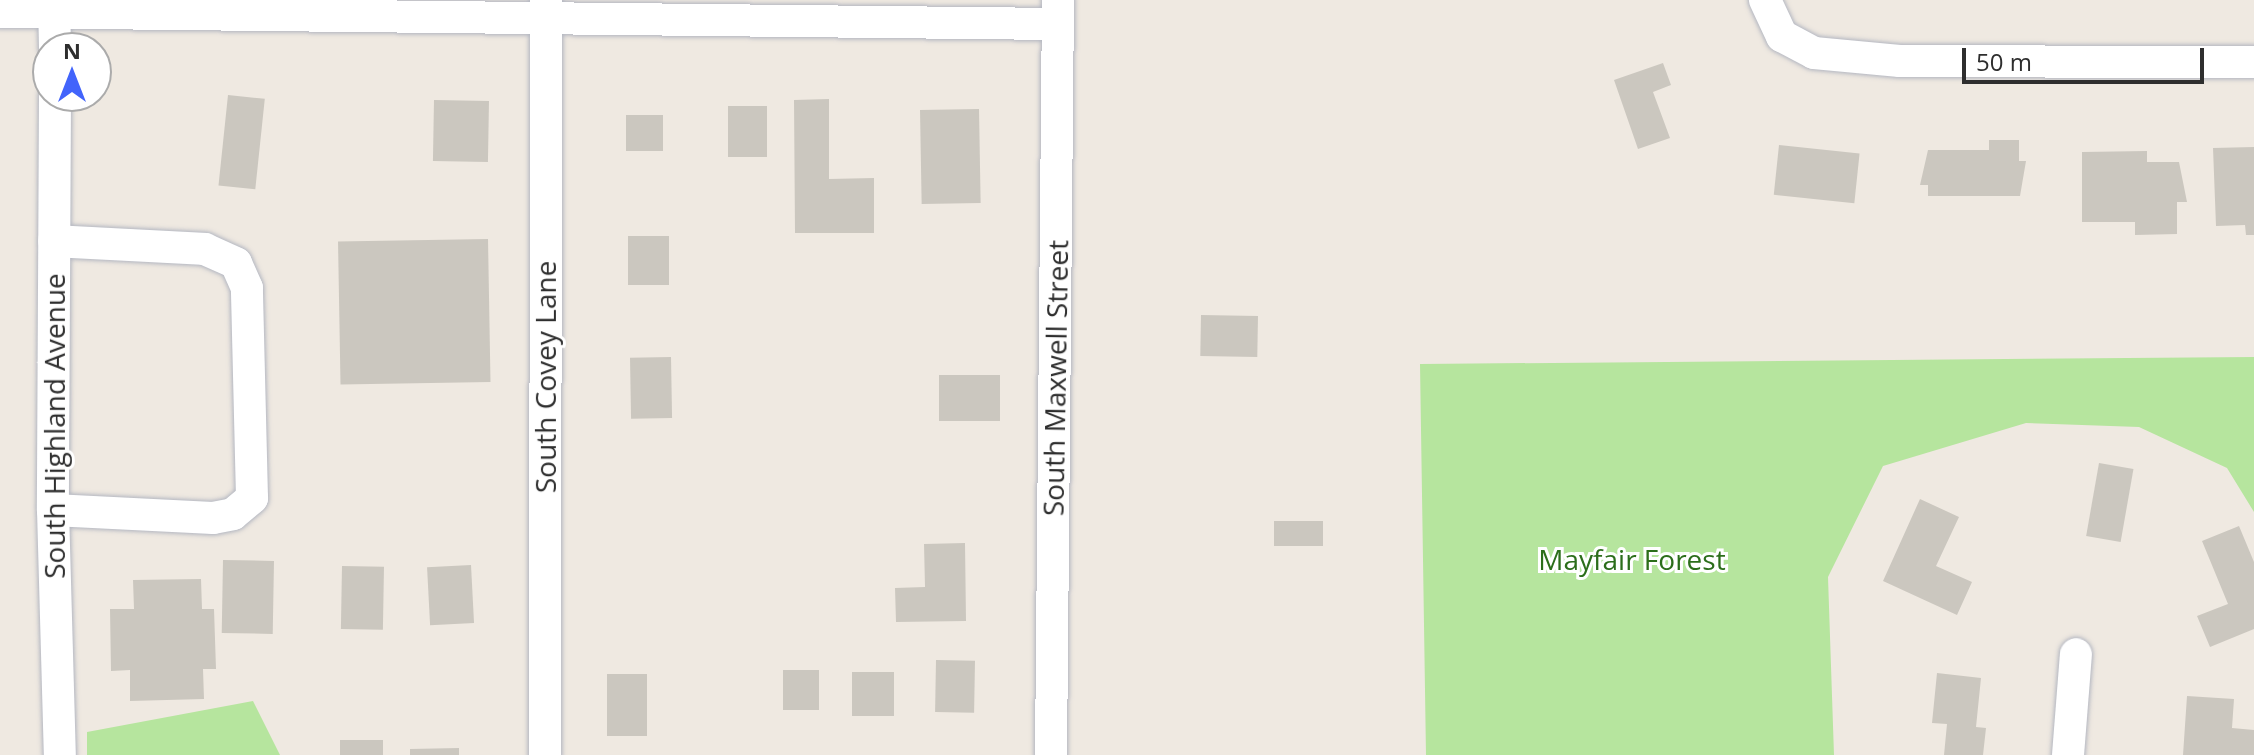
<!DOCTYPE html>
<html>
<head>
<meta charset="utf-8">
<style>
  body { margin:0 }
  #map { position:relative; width:2254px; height:755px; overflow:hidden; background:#efe9e1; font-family:"Open Sans",sans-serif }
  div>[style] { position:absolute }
  .green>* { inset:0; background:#b6e59e }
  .building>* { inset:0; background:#cbc7bf; transform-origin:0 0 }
  .roads { filter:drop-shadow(0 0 2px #b4b7c1) drop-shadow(0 0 2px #b4b7c1) }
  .minor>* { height:32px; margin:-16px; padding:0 16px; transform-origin:16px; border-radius:16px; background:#fff }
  span { translate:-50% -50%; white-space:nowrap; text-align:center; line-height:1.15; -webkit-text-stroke:6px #fff; paint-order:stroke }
  .street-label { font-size:28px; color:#2e2e2e }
  .park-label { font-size:28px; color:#2c6e1b }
  .north { position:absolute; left:32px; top:32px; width:80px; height:80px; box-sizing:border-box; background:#fff; border:2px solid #ababab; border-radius:50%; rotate:0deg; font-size:22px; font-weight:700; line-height:32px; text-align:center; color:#2e2e2e }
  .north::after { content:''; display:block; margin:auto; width:28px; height:36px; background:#4264fb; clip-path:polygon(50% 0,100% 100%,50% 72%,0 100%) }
  .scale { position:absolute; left:1962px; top:48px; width:242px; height:36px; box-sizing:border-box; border:4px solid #2e2e2e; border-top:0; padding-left:10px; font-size:24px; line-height:28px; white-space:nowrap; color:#2e2e2e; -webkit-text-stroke:6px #fff; paint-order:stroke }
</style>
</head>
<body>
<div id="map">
  <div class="green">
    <i style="clip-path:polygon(2254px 357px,2254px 512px,2227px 468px,2139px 427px,2026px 423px,1883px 466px,1828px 577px,1834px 755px,1426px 755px,1420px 364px)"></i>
    <i style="clip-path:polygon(253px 701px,280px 755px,87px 755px,87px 732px)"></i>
  </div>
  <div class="building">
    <i style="clip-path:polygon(1663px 63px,1671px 85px,1653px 92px,1670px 138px,1638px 149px,1614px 80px)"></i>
    <i style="left:228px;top:95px;width:37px;height:91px;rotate:6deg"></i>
    <i style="clip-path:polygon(829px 99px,829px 179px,874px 178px,874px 233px,795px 233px,794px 100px)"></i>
    <i style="left:434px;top:100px;width:55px;height:61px;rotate:1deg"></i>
    <i style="left:728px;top:106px;width:39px;height:51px"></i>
    <i style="left:979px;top:109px;width:94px;height:59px;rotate:89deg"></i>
    <i style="left:626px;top:115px;width:37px;height:36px"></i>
    <i style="clip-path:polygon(1989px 140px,2019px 140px,2019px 161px,2026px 161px,2020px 196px,1928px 196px,1928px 185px,1920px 185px,1928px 150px,1989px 150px)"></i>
    <i style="left:1779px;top:145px;width:81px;height:50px;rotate:6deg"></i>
    <i style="clip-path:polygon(2254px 147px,2254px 235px,2246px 235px,2245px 225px,2216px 226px,2213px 148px)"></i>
    <i style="clip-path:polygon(2147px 151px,2147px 162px,2179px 162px,2187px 202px,2177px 202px,2177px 234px,2135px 235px,2135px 222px,2082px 222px,2082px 152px)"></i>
    <i style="left:628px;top:236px;width:41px;height:49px"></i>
    <i style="left:488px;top:239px;width:143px;height:150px;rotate:89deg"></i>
    <i style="left:1201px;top:315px;width:57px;height:41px;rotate:1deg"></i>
    <i style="left:671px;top:357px;width:61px;height:41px;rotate:89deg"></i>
    <i style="left:939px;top:375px;width:61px;height:46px"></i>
    <i style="left:2099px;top:463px;width:35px;height:74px;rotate:10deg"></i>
    <i style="clip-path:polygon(1920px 499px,1959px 517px,1936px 566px,1972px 582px,1957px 615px,1883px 581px)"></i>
    <i style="left:1274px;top:521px;width:49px;height:25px"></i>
    <i style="clip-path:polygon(2239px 526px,2254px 562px,2254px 629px,2210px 647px,2197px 616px,2228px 604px,2202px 541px)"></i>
    <i style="clip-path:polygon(965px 543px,966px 621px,896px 622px,895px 588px,925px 587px,924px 544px)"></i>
    <i style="left:223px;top:560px;width:51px;height:73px;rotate:1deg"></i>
    <i style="left:471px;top:565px;width:58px;height:44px;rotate:87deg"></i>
    <i style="left:342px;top:566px;width:42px;height:63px;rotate:1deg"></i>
    <i style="clip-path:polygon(201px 579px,202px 609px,214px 609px,216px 669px,203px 669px,204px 699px,130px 701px,130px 670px,111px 671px,110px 609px,134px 609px,133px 580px)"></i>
    <i style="left:936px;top:660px;width:39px;height:52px;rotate:1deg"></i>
    <i style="left:783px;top:670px;width:36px;height:40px"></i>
    <i style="left:852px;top:672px;width:42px;height:44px"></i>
    <i style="clip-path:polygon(1937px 673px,1981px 678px,1976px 727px,1986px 728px,1983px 755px,1944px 755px,1947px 724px,1932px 723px)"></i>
    <i style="left:607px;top:674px;width:40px;height:62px"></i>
    <i style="clip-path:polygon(2187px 696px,2234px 699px,2232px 728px,2254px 730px,2254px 755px,2183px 755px)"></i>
    <i style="left:340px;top:740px;width:43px;height:15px"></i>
    <i style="clip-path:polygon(459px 748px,459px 755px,410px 755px,410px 749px)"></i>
  </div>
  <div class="roads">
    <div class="minor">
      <i style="left:54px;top:0;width:48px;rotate:88.8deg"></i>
      <i style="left:1765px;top:0;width:40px;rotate:65deg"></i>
      <i style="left:1782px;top:36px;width:36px;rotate:28deg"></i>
      <i style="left:1814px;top:53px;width:86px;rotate:5.3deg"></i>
      <i style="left:1900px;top:61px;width:354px;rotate:0.2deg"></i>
      <i style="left:0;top:12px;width:1058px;rotate:0.65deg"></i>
      <i style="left:55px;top:96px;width:414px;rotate:90.3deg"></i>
      <i style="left:53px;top:510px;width:245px;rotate:88.4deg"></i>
      <i style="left:53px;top:510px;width:160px;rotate:2.9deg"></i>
      <i style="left:213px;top:518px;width:20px;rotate:-11deg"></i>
      <i style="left:233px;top:514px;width:25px;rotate:-40deg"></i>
      <i style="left:252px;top:498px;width:210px;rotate:-91.4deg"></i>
      <i style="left:247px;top:288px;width:27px;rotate:-114deg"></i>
      <i style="left:236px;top:263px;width:34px;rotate:-156deg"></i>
      <i style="left:205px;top:249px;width:151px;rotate:-177deg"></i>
      <i style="left:545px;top:755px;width:755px;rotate:-89.92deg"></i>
      <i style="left:1051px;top:755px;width:755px;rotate:-89.47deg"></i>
      <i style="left:2068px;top:755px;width:101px;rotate:-85.5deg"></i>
    </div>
  </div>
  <div class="street-label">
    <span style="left:545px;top:377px;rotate:-90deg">South Covey Lane</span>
    <span style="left:1055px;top:378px;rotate:-89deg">South Maxwell Street</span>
    <span style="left:54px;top:426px;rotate:-90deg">South Highland Avenue</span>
  </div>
  <div class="park-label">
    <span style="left:1632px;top:559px">Mayfair Forest</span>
  </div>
  <div class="north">N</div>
  <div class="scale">50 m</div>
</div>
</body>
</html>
